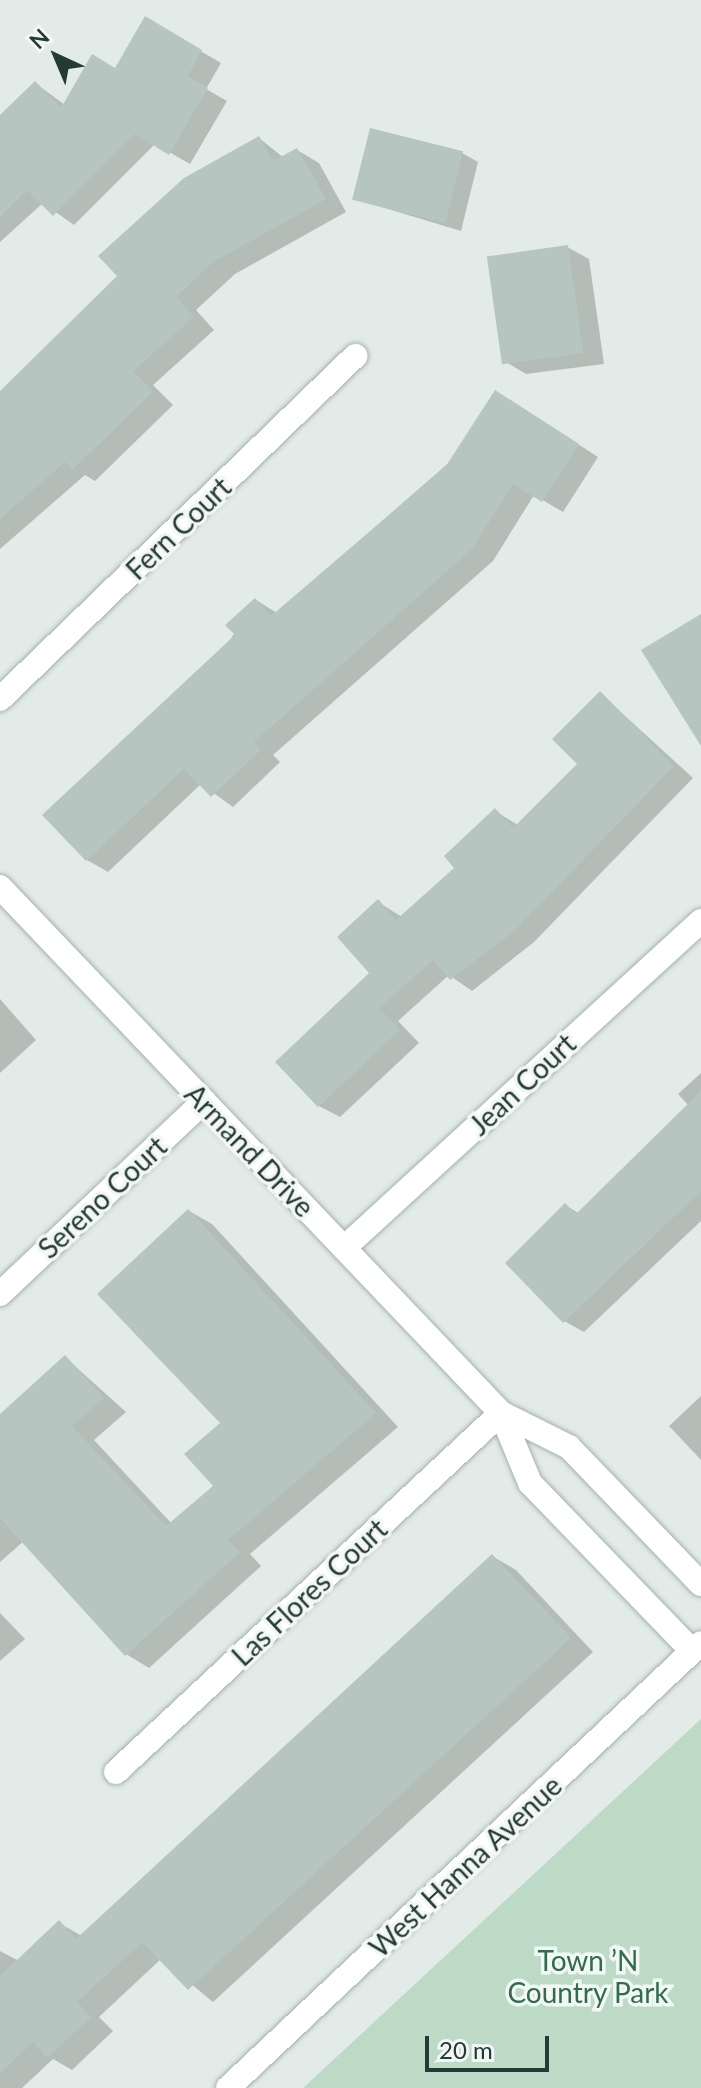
<!DOCTYPE html>
<html>
<head>
<meta charset="utf-8">
<style>
  body { margin:0 }
  #map { position:relative; width:701px; height:2088px; overflow:hidden; background:#e2ebe7; font-family:Lato,sans-serif }
  div>[style] { position:absolute }
  .green>* { inset:0; background:#bcdac6 }
  .shadow>* { inset:0; background:#0003 }
  .building>* { inset:0; background:#b7c5c0; transform-origin:0 0 }
  .roads { filter:drop-shadow(0 0 2px #a5b2ae) drop-shadow(0 0 2px #a5b2ae) }
  .minor>* { height:24px; margin:-12px; padding:0 12px; transform-origin:12px; border-radius:12px; background:#fff }
  span { translate:-50% -50%; white-space:nowrap; text-align:center; line-height:1.15; -webkit-text-stroke:7px #f2f7f5; paint-order:stroke }
  .street-label { font-size:28px; color:#233a35 }
  .park-label { font-size:28px; color:#316d4d }
  .north { position:absolute; left:16px; top:16px; width:80px; height:80px; -webkit-text-stroke:6px #f2f7f5; paint-order:stroke; rotate:316deg; font-size:22px; font-weight:700; line-height:32px; text-align:center; color:#233a35 }
  .north::after { content:''; display:block; margin:auto; width:28px; height:36px; background:#233a35; clip-path:polygon(50% 0,100% 100%,50% 72%,0 100%) }
  .scale { position:absolute; left:425px; top:2036px; width:124px; height:36px; box-sizing:border-box; border:4px solid #233a35; border-top:0; padding-left:10px; font-size:24px; line-height:28px; white-space:nowrap; color:#233a35; -webkit-text-stroke:6px #f2f7f5; paint-order:stroke }
</style>
</head>
<body>
<div id="map">
  <div class="green">
    <i style="clip-path:polygon(701px 1719px,701px 2088px,303px 2088px)"></i>
  </div>
  <div class="shadow">
    <i style="clip-path:polygon(146px 19px,221px 63px,206px 89px,227px 101px,190px 164px,155px 144px,74px 225px,43px 203px,0 242px,0 116px,35px 83px,65px 105px,116px 71px)"></i>
    <i style="clip-path:polygon(259px 138px,284px 158px,297px 150px,319px 163px,346px 212px,235px 274px,196px 310px,214px 330px,153px 385px,173px 405px,95px 481px,85px 475px,0 549px,0 394px)"></i>
    <i style="clip-path:polygon(462px 153px,478px 162px,461px 231px,355px 199px)"></i>
    <i style="clip-path:polygon(567px 247px,589px 259px,604px 364px,526px 374px,504px 361px)"></i>
    <i style="clip-path:polygon(516px 404px,598px 457px,563px 512px,534px 495px,493px 561px,273px 755px,280px 762px,233px 807px,201px 784px,108px 872px,87px 860px,256px 600px,277px 613px)"></i>
    <i style="clip-path:polygon(601px 694px,693px 778px,534px 942px,472px 991px,449px 975px,398px 1021px,419px 1043px,340px 1117px,319px 1106px,372px 973px,378px 902px,402px 917px,457px 868px,495px 811px,518px 825px,580px 764px)"></i>
    <i style="clip-path:polygon(0 999px,36px 1040px,0 1073px)"></i>
    <i style="clip-path:polygon(701px 1073px,701px 1221px,584px 1332px,564px 1321px,565px 1205px,580px 1214px,689px 1106px,678px 1094px)"></i>
    <i style="clip-path:polygon(189px 1211px,212px 1224px,398px 1427px,250px 1554px,261px 1566px,149px 1668px,126px 1654px,24px 1541px,0 1562px,0 1417px,66px 1358px,126px 1412px,94px 1440px,172px 1524px,216px 1486px,222px 1424px)"></i>
    <i style="clip-path:polygon(701px 1396px,701px 1460px,669px 1426px)"></i>
    <i style="clip-path:polygon(492px 1556px,516px 1570px,593px 1652px,213px 2002px,161px 1959px,99px 2017px,113px 2031px,72px 2070px,53px 2059px,22px 2088px,0 2088px,0 1951px,19px 1961px,59px 1923px,82px 1936px)"></i>
    <i style="clip-path:polygon(0 1613px,25px 1639px,0 1661px)"></i>
  </div>
  <div class="building">
    <i style="clip-path:polygon(145px 16px,202px 50px,188px 76px,208px 88px,169px 155px,135px 134px,53px 216px,27px 190px,0 217px,0 115px,35px 81px,61px 108px,92px 54px,115px 68px)"></i>
    <i style="left:370px;top:128px;width:96px;height:74px;rotate:14deg"></i>
    <i style="clip-path:polygon(259px 136px,273px 161px,297px 148px,326px 199px,213px 262px,176px 297px,194px 317px,133px 371px,153px 392px,72px 470px,65px 462px,0 519px,0 391px,117px 276px,98px 256px,184px 178px)"></i>
    <i style="left:568px;top:245px;width:109px;height:82px;rotate:82deg"></i>
    <i style="clip-path:polygon(495px 390px,579px 444px,542px 502px,513px 484px,472px 549px,254px 742px,261px 750px,211px 797px,184px 769px,86px 861px,42px 815px,235px 635px,225px 625px,255px 598px,271px 616px,446px 466px)"></i>
    <i style="clip-path:polygon(701px 614px,701px 746px,641px 650px)"></i>
    <i style="clip-path:polygon(600px 691px,674px 766px,514px 931px,450px 980px,433px 960px,379px 1008px,400px 1030px,318px 1107px,275px 1062px,369px 973px,337px 937px,378px 899px,396px 920px,454px 868px,444px 856px,495px 808px,513px 828px,577px 764px,552px 739px)"></i>
    <i style="clip-path:polygon(701px 1091px,701px 1191px,563px 1323px,505px 1263px,565px 1203px,576px 1214px)"></i>
    <i style="clip-path:polygon(188px 1209px,376px 1413px,228px 1540px,240px 1552px,125px 1656px,0 1518px,0 1414px,65px 1355px,104px 1398px,72px 1426px,166px 1526px,213px 1486px,184px 1454px,220px 1423px,97px 1294px)"></i>
    <i style="clip-path:polygon(492px 1554px,571px 1638px,188px 1990px,142px 1942px,77px 2002px,91px 2017px,47px 2058px,33px 2042px,0 2073px,0 1976px,59px 1920px,76px 1939px)"></i>
  </div>
  <div class="roads">
    <div class="minor">
      <i style="left:0;top:699px;width:494px;rotate:-44deg"></i>
      <i style="left:0;top:887px;width:726px;rotate:46.39deg"></i>
      <i style="left:501px;top:1413px;width:76px;rotate:26.6deg"></i>
      <i style="left:569px;top:1447px;width:190px;rotate:46.1deg"></i>
      <i style="left:344px;top:1248px;width:484px;rotate:-42.5deg"></i>
      <i style="left:0;top:1294px;width:281px;rotate:-43.4deg"></i>
      <i style="left:501px;top:1413px;width:76px;rotate:67.5deg"></i>
      <i style="left:530px;top:1483px;width:233px;rotate:46deg"></i>
      <i style="left:116px;top:1772px;width:526px;rotate:-43deg"></i>
      <i style="left:228px;top:2088px;width:649px;rotate:-43.25deg"></i>
    </div>
  </div>
  <div class="street-label">
    <span style="left:178px;top:528px;rotate:-44deg">Fern Court</span>
    <span style="left:522px;top:1084px;rotate:-43deg">Jean Court</span>
    <span style="left:250px;top:1150px;rotate:46deg">Armand Drive</span>
    <span style="left:102px;top:1197px;rotate:-43deg">Sereno Court</span>
    <span style="left:309px;top:1592px;rotate:-43deg">Las Flores Court</span>
    <span style="left:465px;top:1866px;rotate:-43deg">West Hanna Avenue</span>
  </div>
  <div class="park-label">
    <span style="left:588px;top:1976px">Town ’N<br>Country Park</span>
  </div>
  <div class="north">N</div>
  <div class="scale">20 m</div>
</div>
</body>
</html>
